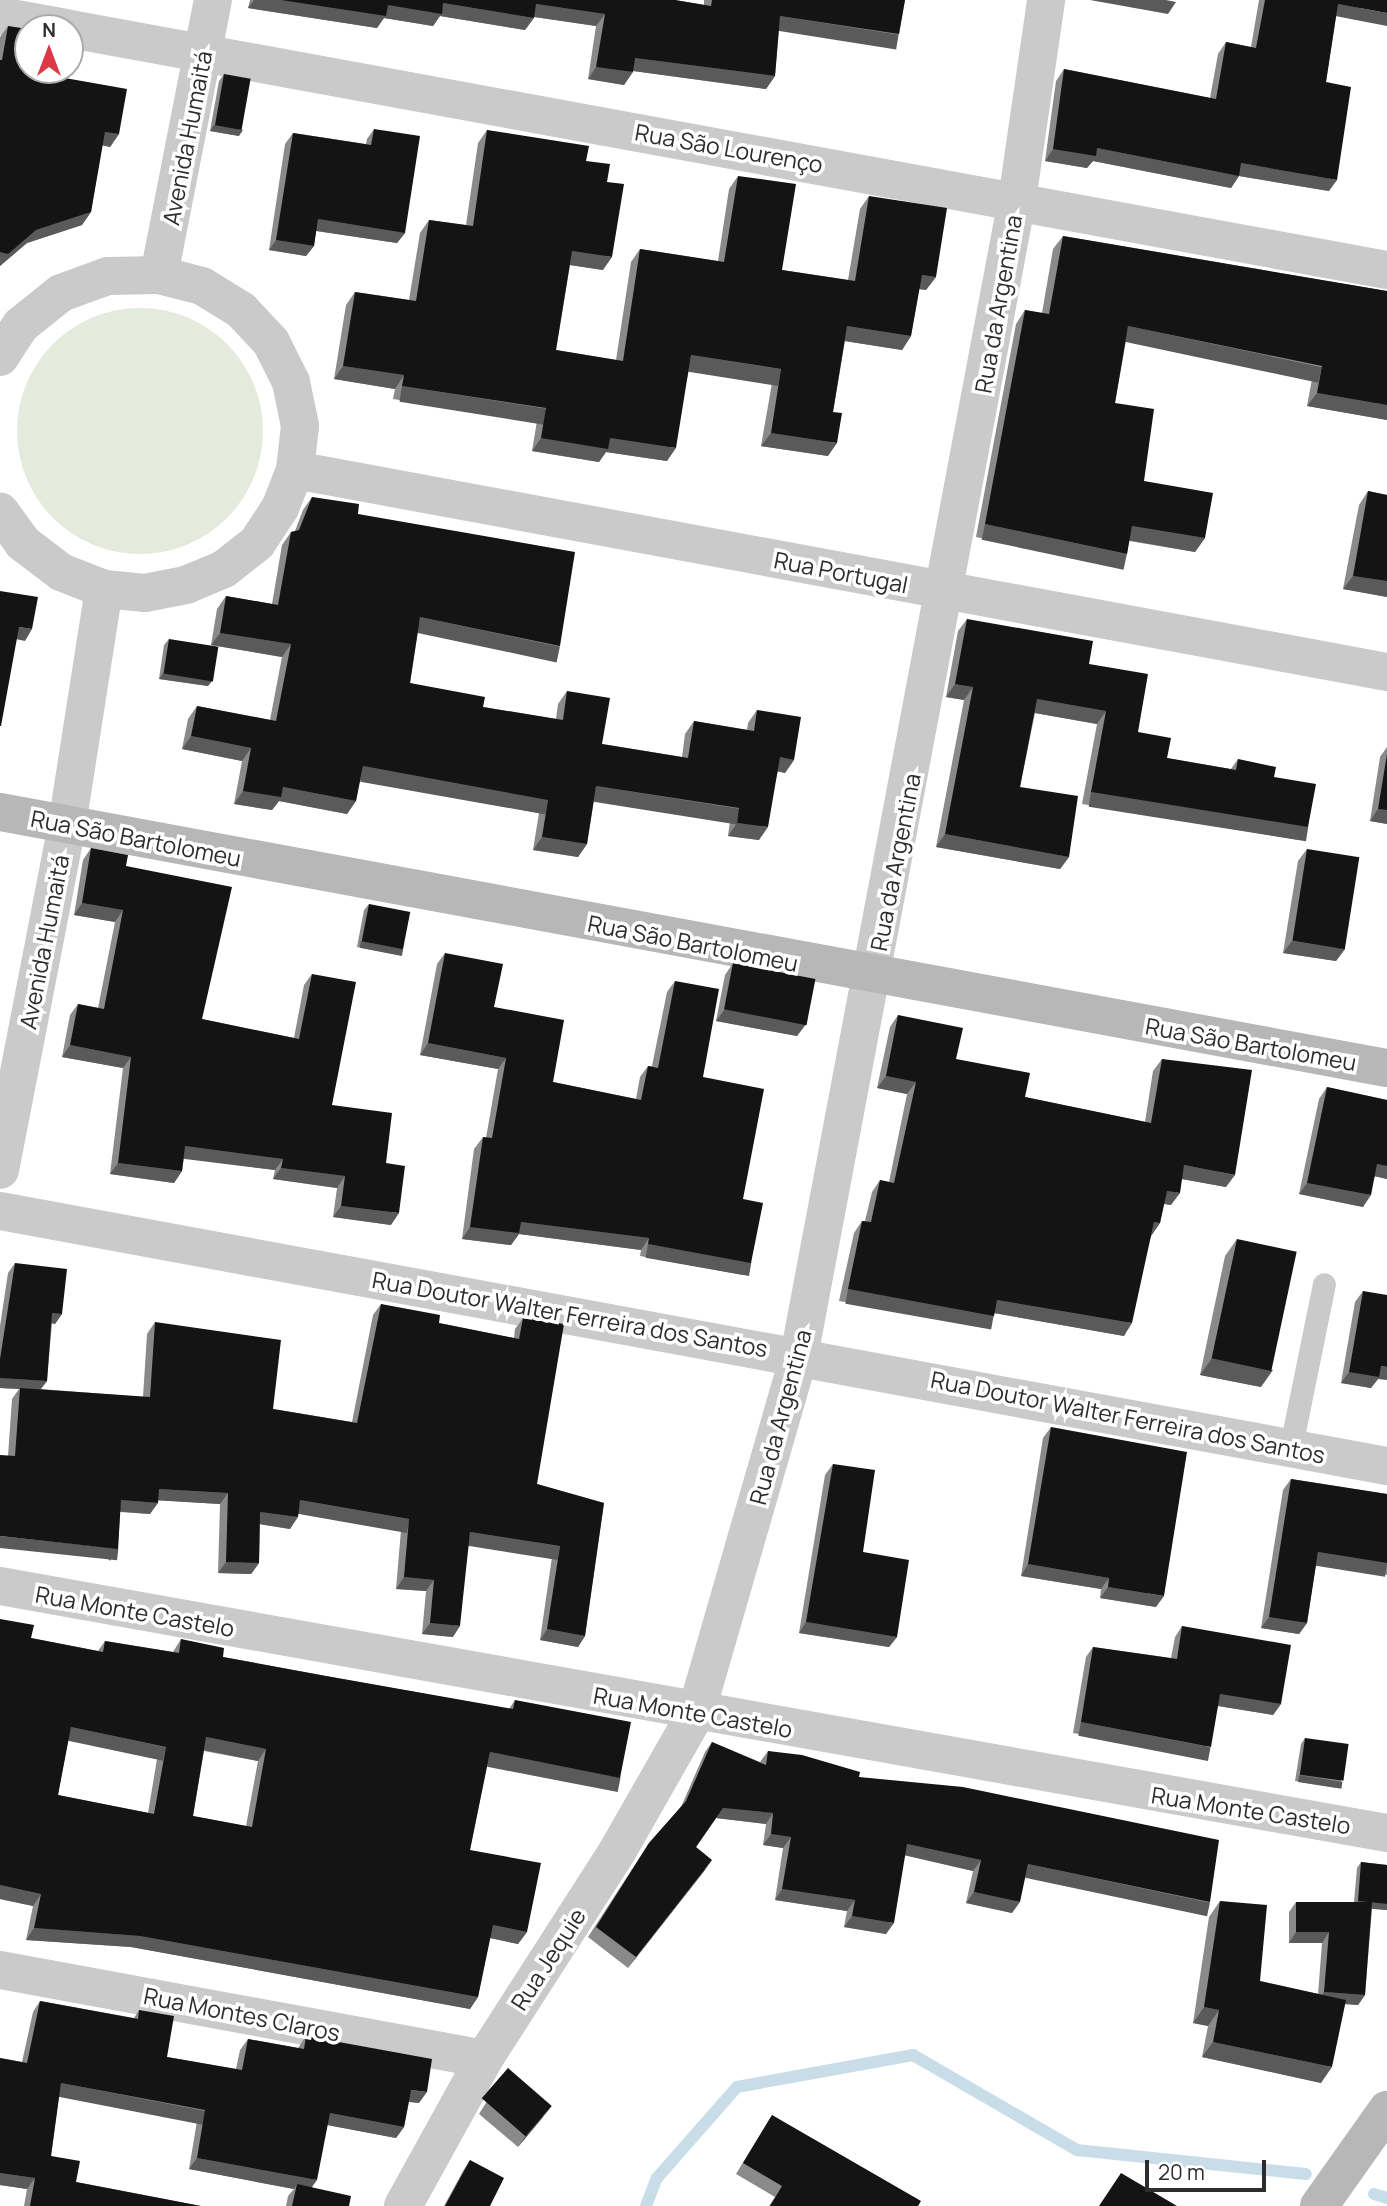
<!DOCTYPE html>
<html>
<head>
<meta charset="utf-8">
<style>
  body { margin:0 }
  #map { position:relative; width:1387px; height:2206px; overflow:hidden; background:#fff; font-family:Manrope,sans-serif }
  div>[style] { position:absolute }
  .green>* { inset:0; background:#e4eadc }
  .round { border-radius:50% }
  .stream>* { height:12px; margin:-6px; padding:0 6px; transform-origin:6px; border-radius:6px; background:#c9dde9 }
  .lane>* { height:23px; margin:-11.5px; padding:0 11.5px; transform-origin:11.5px; border-radius:11.5px; background:#cacaca }
  .street>* { height:38px; margin:-19px; padding:0 19px; transform-origin:19px; border-radius:19px; background:#cacaca }
  .secondary>* { height:38px; margin:-19px; padding:0 19px; transform-origin:19px; border-radius:19px; background:#b7b7b7 }
  .wall>* { inset:0; background:#8a8a8a }
  .shaded-wall>* { inset:0; background:#5a5a5a; transform-origin:0 0 }
  .building>* { inset:0; background:#141414; transform-origin:0 0 }
  span { translate:-50% -50%; white-space:nowrap; text-align:center; line-height:1.15; -webkit-text-stroke:7px #fff; paint-order:stroke }
  .street-label { font-size:23px; color:#2d2d2d }
  .north { position:absolute; left:14px; top:14px; width:70px; height:70px; box-sizing:border-box; background:#fff; border:2px solid #ababab; border-radius:50%; rotate:0deg; font-size:19px; font-weight:700; line-height:28px; text-align:center; color:#2d2d2d }
  .north::after { content:''; display:block; margin:auto; width:24px; height:32px; background:#dc3845; clip-path:polygon(50% 0,100% 100%,50% 72%,0 100%) }
  .scale { position:absolute; left:1145px; top:2160px; width:121px; height:32px; box-sizing:border-box; border:4px solid #2d2d2d; border-top:0; padding-left:9px; font-size:21px; line-height:24px; white-space:nowrap; color:#2d2d2d; -webkit-text-stroke:5px #fff; paint-order:stroke }
</style>
</head>
<body>
<div id="map">
  <div class="green">
    <i class="round" style="left:17px;top:308px;width:246px;height:246px"></i>
  </div>
  <div class="stream">
    <i style="left:1374px;top:2194px;width:14px;rotate:17deg"></i>
    <i style="left:646px;top:2206px;width:30px;rotate:-69deg"></i>
    <i style="left:657px;top:2178px;width:121px;rotate:-48.7deg"></i>
    <i style="left:737px;top:2087px;width:179px;rotate:-10.3deg"></i>
    <i style="left:913px;top:2055px;width:190px;rotate:30.1deg"></i>
    <i style="left:1077px;top:2150px;width:230px;rotate:6deg"></i>
  </div>
  <div class="lane">
    <i style="left:1291px;top:1446px;width:165px;rotate:-78.5deg"></i>
  </div>
  <div class="street">
    <i style="left:0;top:16px;width:67px;rotate:10.3deg"></i>
    <i style="left:70px;top:29px;width:1339px;rotate:10.37deg"></i>
    <i style="left:159px;top:275px;width:280px;rotate:-78.9deg"></i>
    <i style="left:0;top:357px;width:38px;rotate:-57deg"></i>
    <i style="left:21px;top:325px;width:51px;rotate:-38.7deg"></i>
    <i style="left:61px;top:293px;width:50px;rotate:-19.9deg"></i>
    <i style="left:108px;top:276px;width:51px;rotate:-1.1deg"></i>
    <i style="left:159px;top:275px;width:44px;rotate:14.3deg"></i>
    <i style="left:202px;top:286px;width:46px;rotate:31.6deg"></i>
    <i style="left:241px;top:310px;width:44px;rotate:46.8deg"></i>
    <i style="left:271px;top:342px;width:45px;rotate:63.4deg"></i>
    <i style="left:291px;top:382px;width:45px;rotate:78.4deg"></i>
    <i style="left:300px;top:426px;width:44px;rotate:96.5deg"></i>
    <i style="left:295px;top:470px;width:41px;rotate:111.5deg"></i>
    <i style="left:280px;top:508px;width:42px;rotate:123.3deg"></i>
    <i style="left:257px;top:543px;width:42px;rotate:141.8deg"></i>
    <i style="left:224px;top:569px;width:41px;rotate:157.2deg"></i>
    <i style="left:186px;top:585px;width:42px;rotate:169deg"></i>
    <i style="left:145px;top:593px;width:41px;rotate:-174.4deg"></i>
    <i style="left:104px;top:589px;width:46px;rotate:-158.4deg"></i>
    <i style="left:61px;top:572px;width:48px;rotate:-142.7deg"></i>
    <i style="left:23px;top:543px;width:39px;rotate:-126deg"></i>
    <i style="left:295px;top:470px;width:1111px;rotate:10.48deg"></i>
    <i style="left:0;top:1170px;width:351px;rotate:-79deg"></i>
    <i style="left:67px;top:825px;width:239px;rotate:-81.1deg"></i>
    <i style="left:0;top:1211px;width:1410px;rotate:10.42deg"></i>
    <i style="left:0;top:1586px;width:1409px;rotate:10.1deg"></i>
    <i style="left:0;top:1970px;width:492px;rotate:10.4deg"></i>
    <i style="left:403px;top:2206px;width:168px;rotate:-61.1deg"></i>
    <i style="left:484px;top:2059px;width:248px;rotate:-57.3deg"></i>
    <i style="left:618px;top:1850px;width:158px;rotate:-60.3deg"></i>
    <i style="left:696px;top:1713px;width:372px;rotate:-73.9deg"></i>
    <i style="left:799px;top:1356px;width:1176px;rotate:-79.32deg"></i>
    <i style="left:1017px;top:200px;width:202px;rotate:-81.7deg"></i>
  </div>
  <div class="secondary">
    <i style="left:0;top:812px;width:1410px;rotate:10.46deg"></i>
    <i style="left:1319px;top:2206px;width:118px;rotate:-54.7deg"></i>
  </div>
  <div class="wall">
    <i style="clip-path:polygon(250px 0,675px 0,704px 5px,704px 0,905px 0,899px 34px,891px 46px,779px 29px,775px 76px,766px 89px,633px 71px,624px 85px,588px 79px,596px 26px,534px 17px,525px 30px,440px 16px,433px 26px,384px 18px,377px 28px,248px 8px)"></i>
    <i style="clip-path:polygon(1259px 0,1387px 0,1336px 16px,1326px 82px,1329px 191px,1239px 176px,1231px 188px,1093px 161px,1087px 168px,1045px 161px,1056px 81px,1064px 69px,1210px 98px,1218px 54px,1226px 42px,1251px 47px)"></i>
    <i style="clip-path:polygon(8px 26px,31px 72px,119px 134px,110px 147px,102px 145px,91px 212px,82px 225px,27px 243px,0 266px,0 37px)"></i>
    <i style="clip-path:polygon(224px 74px,239px 136px,210px 131px,219px 81px)"></i>
    <i style="clip-path:polygon(374px 129px,405px 233px,397px 243px,316px 231px,314px 246px,306px 256px,269px 250px,285px 144px,293px 133px,366px 144px,367px 139px)"></i>
    <i style="clip-path:polygon(487px 130px,586px 161px,607px 182px,603px 270px,570px 265px,556px 350px,616px 360px,631px 262px,640px 249px,718px 261px,729px 189px,738px 176px,782px 270px,848px 280px,860px 209px,869px 196px,936px 277px,926px 290px,919px 289px,911px 336px,902px 350px,845px 341px,833px 412px,828px 456px,761px 446px,772px 383px,689px 370px,667px 461px,606px 452px,599px 462px,532px 451px,537px 421px,393px 399px,395px 389px,334px 379px,346px 305px,355px 292px,409px 300px,420px 233px,429px 220px,466px 225px,478px 143px)"></i>
    <i style="clip-path:polygon(1063px 236px,1387px 291px,1387px 420px,1307px 406px,1312px 379px,1126px 341px,1115px 403px,1144px 481px,1205px 538px,1195px 552px,1129px 541px,1127px 554px,1118px 567px,976px 537px,1016px 324px,1025px 310px,1042px 313px,1053px 249px)"></i>
    <i style="clip-path:polygon(1368px 491px,1387px 495px,1387px 597px,1343px 589px,1359px 505px)"></i>
    <i style="clip-path:polygon(312px 497px,358px 514px,560px 646px,551px 659px,418px 631px,410px 683px,483px 707px,556px 719px,558px 704px,567px 691px,602px 744px,682px 757px,685px 734px,694px 721px,747px 730px,748px 723px,757px 710px,794px 760px,785px 773px,778px 771px,759px 840px,728px 836px,730px 821px,594px 800px,587px 844px,578px 857px,533px 850px,539px 813px,360px 780px,356px 801px,347px 814px,279px 801px,272px 810px,234px 804px,242px 761px,182px 749px,188px 719px,197px 706px,270px 720px,282px 657px,211px 645px,217px 609px,226px 596px,272px 604px,282px 545px,291px 532px,295px 531px,303px 510px)"></i>
    <i style="clip-path:polygon(967px 619px,1089px 664px,1138px 732px,1167px 758px,1231px 769px,1238px 759px,1274px 777px,1299px 840px,1082px 804px,1097px 724px,1035px 713px,1020px 787px,1069px 857px,1060px 869px,936px 847px,964px 700px,946px 697px,958px 631px)"></i>
    <i style="clip-path:polygon(169px 639px,208px 686px,159px 679px,164px 645px)"></i>
    <i style="clip-path:polygon(1387px 747px,1387px 824px,1370px 821px,1380px 757px)"></i>
    <i style="clip-path:polygon(91px 848px,126px 866px,202px 1019px,294px 1038px,304px 985px,312px 974px,332px 1105px,386px 1163px,391px 1225px,333px 1217px,337px 1188px,273px 1179px,275px 1170px,184px 1158px,182px 1171px,174px 1183px,110px 1174px,123px 1068px,62px 1057px,70px 1015px,78px 1004px,98px 1008px,115px 922px,74px 915px,83px 860px)"></i>
    <i style="clip-path:polygon(1307px 849px,1345px 949px,1336px 961px,1283px 953px,1298px 861px)"></i>
    <i style="clip-path:polygon(369px 904px,403px 949px,399px 955px,357px 947px,364px 910px)"></i>
    <i style="clip-path:polygon(445px 953px,494px 1007px,553px 1082px,636px 1099px,640px 1077px,648px 1066px,652px 1066px,667px 992px,675px 981px,703px 1077px,743px 1199px,743px 1275px,640px 1256px,641px 1250px,519px 1234px,511px 1245px,462px 1239px,474px 1149px,483px 1137px,486px 1138px,498px 1069px,420px 1055px,437px 964px)"></i>
    <i style="clip-path:polygon(733px 963px,806px 1024px,797px 1036px,716px 1021px,725px 975px)"></i>
    <i style="clip-path:polygon(898px 1015px,956px 1059px,1025px 1097px,1145px 1122px,1153px 1071px,1162px 1059px,1226px 1187px,1182px 1179px,1171px 1205px,1164px 1204px,1160px 1223px,1151px 1236px,1124px 1336px,994px 1313px,994px 1316px,985px 1328px,839px 1301px,854px 1233px,862px 1221px,865px 1221px,872px 1192px,880px 1180px,889px 1182px,907px 1094px,877px 1088px,890px 1027px)"></i>
    <i style="clip-path:polygon(1327px 1087px,1387px 1100px,1387px 1179px,1375px 1176px,1363px 1207px,1299px 1194px,1319px 1099px)"></i>
    <i style="clip-path:polygon(1237px 1239px,1261px 1387px,1200px 1375px,1225px 1256px)"></i>
    <i style="clip-path:polygon(15px 1263px,62px 1314px,55px 1324px,52px 1323px,47px 1381px,41px 1389px,143px 1397px,147px 1334px,155px 1322px,273px 1409px,352px 1422px,373px 1315px,381px 1304px,439px 1323px,514px 1338px,515px 1329px,523px 1318px,537px 1484px,604px 1503px,585px 1636px,578px 1647px,540px 1640px,552px 1557px,469px 1544px,453px 1637px,422px 1634px,426px 1591px,396px 1589px,401px 1530px,299px 1512px,290px 1529px,260px 1524px,259px 1563px,251px 1574px,218px 1573px,220px 1504px,158px 1500px,150px 1514px,120px 1512px,118px 1549px,110px 1561px,8px 1456px,12px 1399px,19px 1389px,0 1388px,0 1326px,8px 1273px)"></i>
    <i style="clip-path:polygon(1363px 1291px,1378px 1379px,1371px 1388px,1341px 1383px,1355px 1302px)"></i>
    <i style="clip-path:polygon(1051px 1427px,1156px 1607px,1100px 1598px,1101px 1589px,1021px 1576px,1043px 1438px)"></i>
    <i style="clip-path:polygon(833px 1464px,863px 1552px,897px 1637px,889px 1647px,799px 1633px,825px 1475px)"></i>
    <i style="clip-path:polygon(1291px 1479px,1387px 1494px,1387px 1575px,1316px 1564px,1307px 1623px,1299px 1634px,1261px 1628px,1283px 1490px)"></i>
    <i style="clip-path:polygon(evenodd,0 1619px,31px 1638px,98px 1651px,105px 1641px,173px 1652px,181px 1639px,223px 1657px,326px 1676px,509px 1709px,515px 1700px,612px 1790px,487px 1765px,470px 1850px,527px 1932px,518px 1944px,490px 1938px,478px 1997px,470px 2009px,131px 1947px,26px 1940px,33px 1906px,0 1899px,0 1619px,68px 1740px,157px 1759px,148px 1813px,58px 1795px,68px 1740px,0 1619px,204px 1751px,258px 1761px,246px 1826px,193px 1816px,204px 1751px)"></i>
    <i style="clip-path:polygon(1182px 1626px,1281px 1704px,1273px 1715px,1218px 1706px,1204px 1758px,1073px 1733px,1086px 1657px,1093px 1647px,1171px 1658px,1175px 1637px)"></i>
    <i style="clip-path:polygon(1305px 1738px,1342px 1782px,1338px 1788px,1295px 1781px,1301px 1744px)"></i>
    <i style="clip-path:polygon(712px 1742px,760px 1762px,768px 1751px,859px 1777px,1210px 1902px,1202px 1913px,1025px 1876px,1012px 1913px,966px 1903px,973px 1871px,905px 1855px,886px 1934px,844px 1927px,847px 1911px,775px 1900px,783px 1848px,763px 1845px,766px 1824px,716px 1818px,696px 1847px,705px 1870px,628px 1968px,588px 1937px,649px 1843px,681px 1807px,705px 1752px)"></i>
    <i style="clip-path:polygon(1361px 1862px,1387px 1865px,1387px 1910px,1372px 1909px,1365px 1995px,1358px 2005px,1345px 2004px,1321px 2083px,1202px 2057px,1208px 2026px,1193px 2023px,1209px 1917px,1220px 1901px,1260px 1981px,1318px 1994px,1322px 1943px,1289px 1943px,1289px 1912px,1296px 1902px,1354px 1902px,1357px 1868px)"></i>
    <i style="clip-path:polygon(40px 2001px,134px 2018px,139px 2010px,167px 2057px,236px 2069px,240px 2050px,248px 2039px,298px 2048px,306px 2036px,419px 2103px,409px 2102px,404px 2127px,396px 2138px,327px 2125px,312px 2188px,349px 2206px,286px 2206px,288px 2196px,294px 2189px,189px 2169px,197px 2121px,59px 2095px,51px 2156px,76px 2182px,201px 2206px,24px 2206px,27px 2189px,0 2185px,0 2058px,22px 2062px,33px 2012px)"></i>
    <i style="clip-path:polygon(508px 2068px,543px 2117px,518px 2147px,479px 2114px)"></i>
    <i style="clip-path:polygon(772px 2115px,918px 2206px,769px 2206px,775px 2197px,736px 2174px)"></i>
    <i style="clip-path:polygon(470px 2160px,490px 2206px,444px 2206px,463px 2171px)"></i>
  </div>
  <div class="shaded-wall">
    <i style="clip-path:polygon(254px 0,281px 0,388px 5px,443px 3px,534px 18px,525px 30px,440px 16px,433px 26px,384px 18px,377px 28px,248px 8px)"></i>
    <i style="clip-path:polygon(1090px 0,1166px 0,1176px 2px,1168px 14px)"></i>
    <i style="clip-path:polygon(536px 4px,605px 14px,596px 26px,528px 16px)"></i>
    <i style="clip-path:polygon(1338px 4px,1387px 13px,1387px 26px,1330px 15px)"></i>
    <i style="left:780px;top:16px;width:120px;height:15px;rotate:9deg"></i>
    <i style="clip-path:polygon(635px 58px,775px 76px,766px 89px,626px 70px)"></i>
    <i style="clip-path:polygon(596px 67px,633px 72px,624px 85px,588px 79px)"></i>
    <i style="clip-path:polygon(214px 125px,243px 130px,239px 136px,210px 131px)"></i>
    <i style="clip-path:polygon(105px 132px,119px 134px,110px 147px,96px 144px)"></i>
    <i style="clip-path:polygon(1097px 148px,1239px 176px,1231px 188px,1093px 161px,1087px 168px,1045px 161px,1053px 149px)"></i>
    <i style="clip-path:polygon(1241px 163px,1337px 180px,1329px 191px,1233px 175px)"></i>
    <i style="clip-path:polygon(91px 212px,82px 225px,27px 243px,0 266px,0 252px,36px 230px)"></i>
    <i style="clip-path:polygon(318px 219px,405px 233px,397px 243px,310px 230px)"></i>
    <i style="clip-path:polygon(276px 240px,314px 246px,306px 256px,269px 250px)"></i>
    <i style="clip-path:polygon(572px 251px,612px 257px,603px 270px,563px 264px)"></i>
    <i style="clip-path:polygon(922px 275px,936px 277px,926px 290px,912px 288px)"></i>
    <i style="clip-path:polygon(847px 326px,911px 336px,902px 350px,838px 340px)"></i>
    <i style="left:1128px;top:326px;width:198px;height:16px;rotate:12deg"></i>
    <i style="left:691px;top:355px;width:91px;height:17px;rotate:9deg"></i>
    <i style="clip-path:polygon(343px 366px,404px 375px,395px 389px,334px 379px)"></i>
    <i style="left:402px;top:386px;width:146px;height:16px;rotate:9deg"></i>
    <i style="clip-path:polygon(1317px 393px,1387px 405px,1387px 420px,1307px 406px)"></i>
    <i style="clip-path:polygon(771px 433px,837px 443px,828px 456px,761px 446px)"></i>
    <i style="clip-path:polygon(541px 438px,610px 438px,676px 448px,667px 461px,606px 452px,599px 462px,532px 451px)"></i>
    <i style="left:985px;top:524px;width:145px;height:16px;rotate:12deg"></i>
    <i style="clip-path:polygon(1132px 526px,1205px 538px,1195px 552px,1122px 539px)"></i>
    <i style="clip-path:polygon(1353px 576px,1387px 581px,1387px 597px,1343px 589px)"></i>
    <i style="left:420px;top:617px;width:143px;height:16px;rotate:12deg"></i>
    <i style="clip-path:polygon(19px 627px,32px 629px,25px 641px,11px 638px)"></i>
    <i style="clip-path:polygon(220px 633px,291px 644px,282px 657px,211px 645px)"></i>
    <i style="clip-path:polygon(163px 673px,213px 680px,208px 686px,159px 679px)"></i>
    <i style="clip-path:polygon(955px 684px,973px 687px,964px 700px,946px 697px)"></i>
    <i style="clip-path:polygon(1037px 699px,1106px 711px,1097px 724px,1029px 712px)"></i>
    <i style="clip-path:polygon(191px 736px,251px 748px,242px 761px,182px 749px)"></i>
    <i style="clip-path:polygon(780px 757px,794px 760px,785px 773px,771px 770px)"></i>
    <i style="left:363px;top:766px;width:188px;height:16px;rotate:10deg"></i>
    <i style="left:596px;top:786px;width:145px;height:16px;rotate:9deg"></i>
    <i style="clip-path:polygon(283px 787px,356px 801px,347px 814px,279px 801px,272px 810px,234px 804px,243px 791px)"></i>
    <i style="left:1091px;top:792px;width:220px;height:15px;rotate:9deg"></i>
    <i style="clip-path:polygon(1378px 809px,1387px 810px,1387px 824px,1370px 821px)"></i>
    <i style="clip-path:polygon(737px 823px,768px 827px,759px 840px,728px 836px)"></i>
    <i style="clip-path:polygon(945px 834px,1069px 857px,1060px 869px,936px 847px)"></i>
    <i style="clip-path:polygon(542px 837px,587px 844px,578px 857px,533px 850px)"></i>
    <i style="clip-path:polygon(82px 903px,123px 910px,115px 922px,74px 915px)"></i>
    <i style="left:361px;top:941px;width:43px;height:7px;rotate:11deg"></i>
    <i style="clip-path:polygon(1292px 941px,1345px 949px,1336px 961px,1283px 953px)"></i>
    <i style="clip-path:polygon(725px 1009px,806px 1024px,797px 1036px,716px 1021px)"></i>
    <i style="clip-path:polygon(428px 1043px,506px 1058px,498px 1069px,420px 1055px)"></i>
    <i style="clip-path:polygon(70px 1045px,131px 1057px,123px 1068px,62px 1057px)"></i>
    <i style="clip-path:polygon(886px 1076px,916px 1082px,907px 1094px,877px 1088px)"></i>
    <i style="clip-path:polygon(185px 1146px,283px 1159px,275px 1170px,177px 1158px)"></i>
    <i style="clip-path:polygon(118px 1163px,182px 1171px,174px 1183px,110px 1174px)"></i>
    <i style="clip-path:polygon(1377px 1164px,1387px 1166px,1387px 1179px,1369px 1175px)"></i>
    <i style="clip-path:polygon(1184px 1165px,1235px 1175px,1226px 1187px,1176px 1178px)"></i>
    <i style="clip-path:polygon(281px 1168px,345px 1176px,337px 1188px,273px 1179px)"></i>
    <i style="clip-path:polygon(1307px 1183px,1371px 1195px,1363px 1207px,1299px 1194px)"></i>
    <i style="clip-path:polygon(1167px 1191px,1180px 1193px,1171px 1205px,1158px 1203px)"></i>
    <i style="clip-path:polygon(341px 1206px,399px 1213px,391px 1225px,333px 1217px)"></i>
    <i style="clip-path:polygon(521px 1222px,649px 1238px,641px 1250px,519px 1234px,511px 1245px,462px 1239px,470px 1227px)"></i>
    <i style="clip-path:polygon(1154px 1222px,1160px 1223px,1151px 1236px)"></i>
    <i style="left:648px;top:1244px;width:105px;height:14px;rotate:10deg"></i>
    <i style="left:848px;top:1289px;width:148px;height:15px;rotate:10deg"></i>
    <i style="clip-path:polygon(997px 1300px,1132px 1323px,1124px 1336px,988px 1312px)"></i>
    <i style="clip-path:polygon(52px 1313px,62px 1314px,55px 1324px,46px 1322px)"></i>
    <i style="clip-path:polygon(1212px 1358px,1273px 1370px,1261px 1387px,1200px 1375px)"></i>
    <i style="clip-path:polygon(1381px 1366px,1387px 1367px,1387px 1380px,1378px 1379px,1371px 1388px,1341px 1383px,1349px 1372px)"></i>
    <i style="clip-path:polygon(0 1378px,47px 1381px,40px 1390px,0 1388px)"></i>
    <i style="clip-path:polygon(159px 1489px,228px 1493px,220px 1504px,151px 1500px)"></i>
    <i style="clip-path:polygon(121px 1500px,158px 1503px,150px 1514px,113px 1511px)"></i>
    <i style="left:300px;top:1500px;width:111px;height:14px;rotate:10deg"></i>
    <i style="clip-path:polygon(260px 1512px,298px 1517px,290px 1529px,252px 1523px)"></i>
    <i style="left:470px;top:1532px;width:91px;height:14px;rotate:9deg"></i>
    <i style="left:0;top:1536px;width:119px;height:12px;rotate:6deg"></i>
    <i style="left:1318px;top:1552px;width:70px;height:14px;rotate:9deg"></i>
    <i style="clip-path:polygon(226px 1562px,259px 1563px,251px 1574px,218px 1573px)"></i>
    <i style="clip-path:polygon(1028px 1564px,1109px 1578px,1101px 1589px,1021px 1576px)"></i>
    <i style="clip-path:polygon(404px 1577px,434px 1580px,426px 1591px,396px 1589px)"></i>
    <i style="clip-path:polygon(1108px 1587px,1164px 1596px,1156px 1607px,1100px 1598px)"></i>
    <i style="clip-path:polygon(1269px 1617px,1307px 1623px,1299px 1634px,1261px 1628px)"></i>
    <i style="clip-path:polygon(806px 1622px,897px 1637px,889px 1647px,799px 1633px)"></i>
    <i style="clip-path:polygon(430px 1623px,460px 1626px,453px 1637px,422px 1634px)"></i>
    <i style="clip-path:polygon(547px 1629px,585px 1636px,578px 1647px,540px 1640px)"></i>
    <i style="clip-path:polygon(1220px 1694px,1281px 1704px,1273px 1715px,1212px 1705px)"></i>
    <i style="left:1081px;top:1722px;width:132px;height:14px;rotate:11deg"></i>
    <i style="left:71px;top:1727px;width:97px;height:14px;rotate:12deg"></i>
    <i style="clip-path:polygon(206px 1737px,266px 1749px,258px 1761px,198px 1749px)"></i>
    <i style="left:490px;top:1752px;width:133px;height:15px;rotate:11deg"></i>
    <i style="left:1299px;top:1775px;width:44px;height:7px;rotate:9deg"></i>
    <i style="clip-path:polygon(723px 1808px,773px 1813px,766px 1824px,716px 1818px)"></i>
    <i style="clip-path:polygon(771px 1834px,791px 1837px,783px 1848px,763px 1845px)"></i>
    <i style="clip-path:polygon(907px 1844px,981px 1860px,973px 1871px,899px 1854px)"></i>
    <i style="clip-path:polygon(712px 1860px,705px 1870px,628px 1968px,636px 1957px)"></i>
    <i style="left:1028px;top:1864px;width:186px;height:14px;rotate:12deg"></i>
    <i style="clip-path:polygon(0 1885px,41px 1894px,33px 1906px,0 1899px)"></i>
    <i style="clip-path:polygon(782px 1889px,855px 1900px,847px 1911px,775px 1900px)"></i>
    <i style="clip-path:polygon(974px 1892px,1020px 1902px,1012px 1913px,966px 1903px)"></i>
    <i style="clip-path:polygon(1358px 1901px,1387px 1904px,1387px 1910px,1354px 1907px)"></i>
    <i style="clip-path:polygon(852px 1916px,894px 1923px,886px 1934px,844px 1927px)"></i>
    <i style="clip-path:polygon(493px 1925px,527px 1932px,518px 1944px,485px 1937px)"></i>
    <i style="clip-path:polygon(34px 1928px,140px 1936px,478px 1997px,470px 2009px,131px 1947px,26px 1940px)"></i>
    <i style="clip-path:polygon(1296px 1932px,1329px 1932px,1322px 1943px,1289px 1943px)"></i>
    <i style="clip-path:polygon(1324px 1992px,1365px 1995px,1358px 2005px,1317px 2002px)"></i>
    <i style="clip-path:polygon(1204px 2007px,1219px 2010px,1208px 2026px,1193px 2023px)"></i>
    <i style="clip-path:polygon(1213px 2042px,1332px 2067px,1321px 2083px,1202px 2057px)"></i>
    <i style="left:61px;top:2083px;width:147px;height:14px;rotate:11deg"></i>
    <i style="clip-path:polygon(411px 2090px,427px 2092px,419px 2103px,403px 2101px)"></i>
    <i style="clip-path:polygon(552px 2106px,543px 2117px,518px 2147px,526px 2135px)"></i>
    <i style="clip-path:polygon(330px 2113px,404px 2127px,396px 2138px,322px 2124px)"></i>
    <i style="clip-path:polygon(197px 2158px,317px 2180px,309px 2191px,297px 2184px,294px 2189px,189px 2169px)"></i>
    <i style="clip-path:polygon(0 2173px,35px 2178px,27px 2189px,0 2185px)"></i>
  </div>
  <div class="building">
    <i style="clip-path:polygon(281px 0,675px 0,711px 6px,712px 0,905px 0,899px 34px,780px 16px,775px 76px,635px 58px,633px 72px,596px 67px,605px 14px,536px 4px,534px 18px,443px 3px,442px 14px,388px 5px,386px 16px)"></i>
    <i style="clip-path:polygon(1265px 0,1387px 0,1387px 13px,1338px 4px,1326px 82px,1351px 87px,1337px 180px,1241px 163px,1239px 176px,1097px 148px,1096px 156px,1053px 149px,1064px 69px,1216px 99px,1226px 42px,1256px 48px)"></i>
    <i style="clip-path:polygon(8px 26px,28px 29px,28px 70px,31px 70px,31px 72px,127px 89px,119px 134px,105px 132px,91px 212px,36px 230px,8px 254px,0 252px,0 60px,2px 60px)"></i>
    <i style="left:224px;top:74px;width:27px;height:52px;rotate:10deg"></i>
    <i style="clip-path:polygon(374px 129px,420px 136px,405px 233px,318px 219px,314px 246px,276px 240px,293px 133px,371px 145px)"></i>
    <i style="clip-path:polygon(487px 130px,589px 146px,586px 161px,610px 164px,607px 182px,624px 184px,612px 257px,572px 251px,556px 350px,623px 361px,640px 249px,724px 262px,738px 176px,796px 184px,782px 270px,855px 281px,869px 196px,947px 208px,936px 277px,922px 275px,911px 336px,847px 326px,833px 412px,842px 413px,837px 443px,771px 433px,781px 369px,691px 355px,676px 448px,610px 438px,608px 449px,541px 438px,546px 408px,402px 386px,404px 375px,343px 366px,355px 292px,416px 301px,429px 220px,473px 226px)"></i>
    <i style="clip-path:polygon(1063px 236px,1387px 291px,1387px 405px,1317px 393px,1322px 366px,1128px 326px,1115px 403px,1154px 409px,1144px 481px,1213px 493px,1205px 538px,1132px 526px,1127px 554px,985px 524px,1025px 310px,1049px 314px)"></i>
    <i style="clip-path:polygon(1368px 491px,1387px 495px,1387px 581px,1353px 576px)"></i>
    <i style="clip-path:polygon(312px 497px,359px 504px,358px 514px,575px 552px,560px 646px,420px 617px,410px 683px,485px 697px,483px 707px,563px 720px,567px 691px,610px 698px,602px 744px,688px 758px,694px 721px,754px 731px,757px 710px,801px 717px,794px 760px,780px 757px,768px 827px,737px 823px,739px 808px,596px 786px,587px 844px,542px 837px,548px 800px,363px 766px,356px 801px,283px 787px,281px 797px,243px 791px,251px 748px,191px 736px,197px 706px,276px 721px,291px 644px,220px 633px,226px 596px,278px 605px,291px 532px,299px 530px)"></i>
    <i style="clip-path:polygon(0 591px,38px 597px,32px 629px,19px 627px,1px 726px,0 726px)"></i>
    <i style="clip-path:polygon(967px 619px,1093px 641px,1089px 664px,1148px 674px,1138px 732px,1171px 738px,1167px 758px,1236px 770px,1238px 759px,1276px 767px,1274px 777px,1316px 784px,1308px 827px,1091px 792px,1106px 711px,1037px 699px,1020px 787px,1078px 796px,1069px 857px,945px 834px,973px 687px,955px 684px)"></i>
    <i style="left:169px;top:639px;width:50px;height:35px;rotate:9deg"></i>
    <i style="clip-path:polygon(1387px 754px,1387px 810px,1378px 809px)"></i>
    <i style="clip-path:polygon(91px 848px,128px 855px,126px 866px,232px 887px,202px 1019px,299px 1039px,312px 974px,356px 982px,332px 1105px,392px 1113px,386px 1163px,405px 1166px,399px 1213px,341px 1206px,345px 1176px,281px 1168px,283px 1159px,185px 1146px,182px 1171px,118px 1163px,131px 1057px,70px 1045px,78px 1004px,104px 1009px,123px 910px,82px 903px)"></i>
    <i style="left:1307px;top:849px;width:53px;height:93px;rotate:9deg"></i>
    <i style="left:369px;top:904px;width:42px;height:38px;rotate:11deg"></i>
    <i style="clip-path:polygon(445px 953px,503px 964px,494px 1007px,564px 1020px,553px 1082px,641px 1100px,648px 1066px,658px 1068px,675px 981px,719px 989px,703px 1077px,764px 1089px,743px 1199px,763px 1203px,751px 1263px,648px 1244px,649px 1238px,521px 1222px,519px 1233px,470px 1227px,483px 1137px,492px 1138px,506px 1058px,428px 1043px)"></i>
    <i style="left:733px;top:963px;width:84px;height:47px;rotate:11deg"></i>
    <i style="clip-path:polygon(898px 1015px,963px 1028px,956px 1059px,1030px 1073px,1025px 1097px,1151px 1123px,1162px 1059px,1252px 1070px,1235px 1175px,1184px 1165px,1180px 1193px,1167px 1191px,1160px 1223px,1154px 1222px,1132px 1323px,997px 1300px,994px 1316px,848px 1289px,862px 1221px,871px 1222px,880px 1180px,894px 1183px,916px 1082px,886px 1076px)"></i>
    <i style="clip-path:polygon(1327px 1087px,1387px 1100px,1387px 1166px,1377px 1164px,1371px 1195px,1307px 1183px)"></i>
    <i style="left:1237px;top:1239px;width:61px;height:122px;rotate:12deg"></i>
    <i style="clip-path:polygon(15px 1263px,67px 1269px,62px 1314px,52px 1313px,47px 1381px,0 1378px,0 1359px)"></i>
    <i style="clip-path:polygon(1363px 1291px,1387px 1295px,1387px 1367px,1381px 1366px,1379px 1377px,1349px 1372px)"></i>
    <i style="clip-path:polygon(381px 1304px,440px 1315px,439px 1323px,519px 1339px,523px 1318px,564px 1324px,537px 1484px,604px 1503px,585px 1636px,547px 1629px,560px 1546px,470px 1532px,460px 1626px,430px 1623px,434px 1580px,404px 1577px,409px 1519px,300px 1500px,298px 1517px,260px 1512px,259px 1563px,226px 1562px,228px 1493px,159px 1489px,158px 1503px,121px 1500px,118px 1549px,0 1536px,0 1455px,15px 1456px,20px 1388px,150px 1397px,155px 1322px,281px 1340px,273px 1409px,357px 1423px)"></i>
    <i style="clip-path:polygon(1051px 1427px,1187px 1452px,1164px 1596px,1108px 1587px,1109px 1578px,1028px 1564px)"></i>
    <i style="clip-path:polygon(833px 1464px,875px 1470px,863px 1552px,909px 1560px,897px 1637px,806px 1622px)"></i>
    <i style="clip-path:polygon(1291px 1479px,1387px 1494px,1387px 1563px,1318px 1552px,1307px 1623px,1269px 1617px)"></i>
    <i style="clip-path:polygon(evenodd,0 1619px,34px 1625px,31px 1638px,103px 1652px,105px 1641px,179px 1653px,181px 1639px,224px 1648px,223px 1657px,326px 1676px,513px 1709px,515px 1700px,631px 1722px,620px 1778px,490px 1752px,470px 1850px,541px 1863px,527px 1932px,493px 1925px,478px 1997px,140px 1936px,34px 1928px,41px 1894px,0 1885px,0 1619px,71px 1727px,166px 1747px,154px 1814px,58px 1795px,71px 1727px,0 1619px,206px 1737px,266px 1749px,252px 1827px,193px 1816px,206px 1737px)"></i>
    <i style="clip-path:polygon(1182px 1626px,1291px 1645px,1281px 1704px,1220px 1694px,1211px 1747px,1081px 1722px,1093px 1647px,1177px 1659px)"></i>
    <i style="left:1305px;top:1738px;width:44px;height:37px;rotate:8deg"></i>
    <i style="clip-path:polygon(712px 1742px,766px 1765px,768px 1751px,802px 1755px,860px 1772px,859px 1777px,963px 1787px,1219px 1840px,1210px 1902px,1028px 1864px,1020px 1902px,974px 1892px,981px 1860px,907px 1844px,894px 1923px,852px 1916px,855px 1900px,782px 1889px,791px 1837px,771px 1834px,773px 1813px,723px 1808px,696px 1847px,712px 1860px,636px 1957px,596px 1927px,649px 1843px,686px 1801px)"></i>
    <i style="clip-path:polygon(1361px 1862px,1387px 1865px,1387px 1904px,1358px 1901px)"></i>
    <i style="clip-path:polygon(1220px 1901px,1267px 1905px,1260px 1981px,1346px 2000px,1332px 2067px,1213px 2042px,1219px 2010px,1204px 2007px)"></i>
    <i style="clip-path:polygon(1296px 1902px,1372px 1902px,1365px 1995px,1324px 1992px,1329px 1932px,1296px 1932px)"></i>
    <i style="clip-path:polygon(40px 2001px,138px 2019px,139px 2010px,174px 2016px,167px 2057px,242px 2070px,248px 2039px,304px 2049px,306px 2036px,432px 2059px,427px 2092px,411px 2090px,404px 2127px,330px 2113px,317px 2180px,197px 2158px,205px 2110px,61px 2083px,51px 2156px,80px 2161px,76px 2182px,201px 2206px,30px 2206px,35px 2178px,0 2173px,0 2058px,27px 2063px)"></i>
    <i style="left:508px;top:2068px;width:58px;height:40px;rotate:41deg"></i>
    <i style="clip-path:polygon(772px 2115px,921px 2201px,918px 2206px,770px 2206px,782px 2186px,743px 2163px)"></i>
    <i style="clip-path:polygon(470px 2160px,504px 2178px,490px 2206px,445px 2206px)"></i>
    <i style="clip-path:polygon(1121px 2173px,1177px 2206px,1099px 2206px)"></i>
    <i style="clip-path:polygon(297px 2184px,351px 2196px,349px 2206px,292px 2206px)"></i>
  </div>
  <div class="street-label">
    <span style="left:187px;top:138px;rotate:-79deg">Avenida Humaitá</span>
    <span style="left:729px;top:148px;rotate:10deg">Rua São Lourenço</span>
    <span style="left:998px;top:304px;rotate:-80deg">Rua da Argentina</span>
    <span style="left:841px;top:572px;rotate:11deg">Rua Portugal</span>
    <span style="left:136px;top:838px;rotate:11deg">Rua São Bartolomeu</span>
    <span style="left:895px;top:862px;rotate:-79deg">Rua da Argentina</span>
    <span style="left:44px;top:942px;rotate:-79deg">Avenida Humaitá</span>
    <span style="left:693px;top:943px;rotate:11deg">Rua São Bartolomeu</span>
    <span style="left:1251px;top:1044px;rotate:10deg">Rua São Bartolomeu</span>
    <span style="left:570px;top:1314px;rotate:10deg">Rua Doutor Walter Ferreira dos Santos</span>
    <span style="left:780px;top:1417px;rotate:-75deg">Rua da Argentina</span>
    <span style="left:1128px;top:1417px;rotate:11deg">Rua Doutor Walter Ferreira dos Santos</span>
    <span style="left:135px;top:1611px;rotate:10deg">Rua Monte Castelo</span>
    <span style="left:693px;top:1712px;rotate:10deg">Rua Monte Castelo</span>
    <span style="left:1251px;top:1810px;rotate:9deg">Rua Monte Castelo</span>
    <span style="left:548px;top:1959px;rotate:-57deg">Rua Jequie</span>
    <span style="left:242px;top:2014px;rotate:11deg">Rua Montes Claros</span>
  </div>
  <div class="north">N</div>
  <div class="scale">20 m</div>
</div>
</body>
</html>
